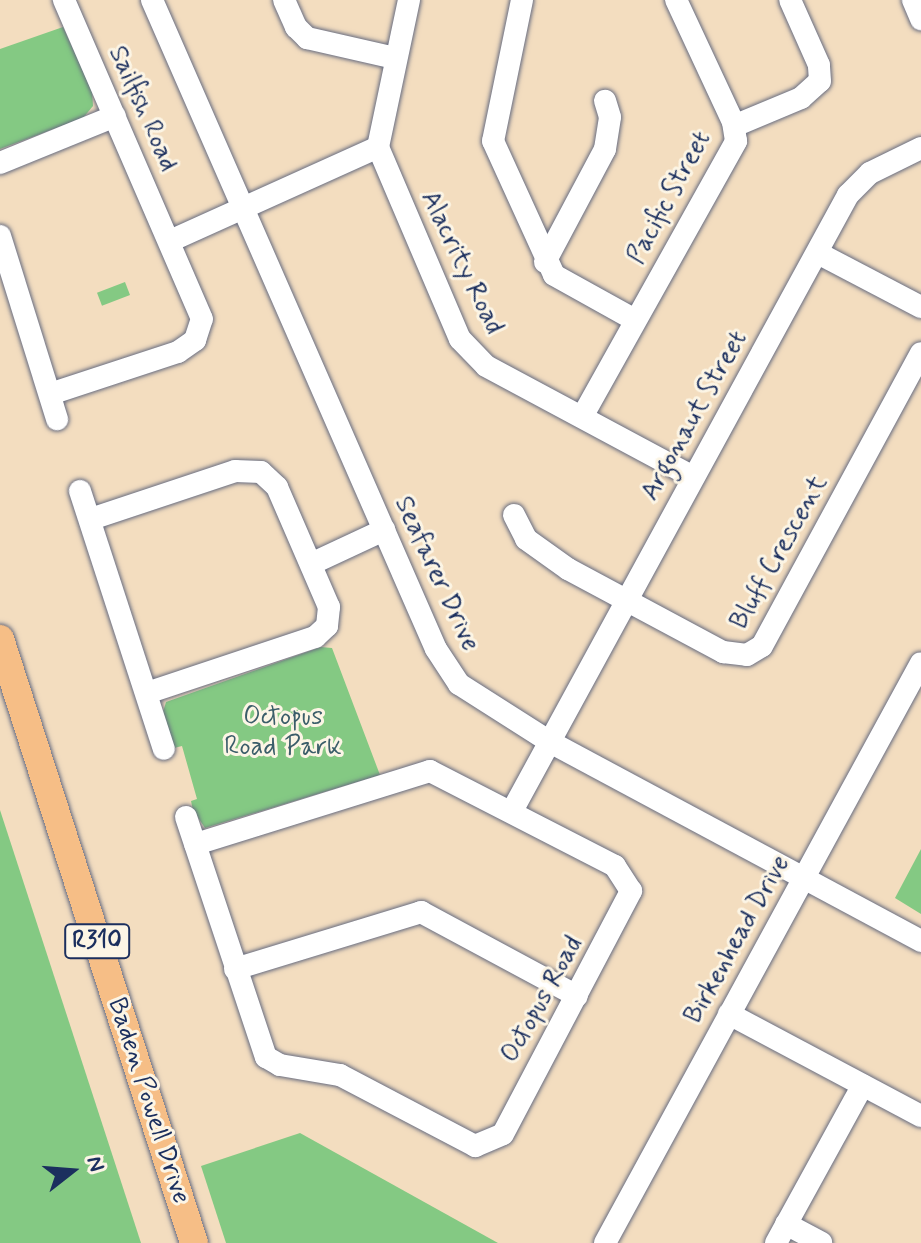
<!DOCTYPE html>
<html>
<head>
<meta charset="utf-8">
<style>
  body { margin:0 }
  #map { position:relative; width:921px; height:1243px; overflow:hidden; background:#f3ddbf; font-family:Mynerve,sans-serif }
  div>[style] { position:absolute }
  .green>* { inset:0; background:#84c983; transform-origin:0 0 }
  .roads { filter:drop-shadow(0 0 2px #676c80) drop-shadow(0 0 2px #676c80) }
  .minor>* { height:22px; margin:-11px; padding:0 11px; transform-origin:11px; border-radius:11px; background:#fff }
  .major>* { height:28px; margin:-14px; padding:0 14px; transform-origin:14px; border-radius:14px; background:#f6be86 }
  span { translate:-50% -50%; white-space:nowrap; text-align:center; line-height:1.15; -webkit-text-stroke:6px #fcf5e5; paint-order:stroke }
  .shield-label span { padding:2px 6px; background:#fcf5e5; border:2px solid; border-radius:6px; -webkit-text-stroke-width:0 }
  .shield-label { font-size:24px; color:#1b2f5e; font-weight:700 }
  .street-label { font-size:26px; color:#1b2f5e }
  .park-label { font-size:26px; color:#3a5d69 }
  .north { position:absolute; left:32px; top:1131px; width:80px; height:80px; -webkit-text-stroke:6px #fcf5e5; paint-order:stroke; rotate:73deg; font-size:22px; font-weight:700; line-height:32px; text-align:center; color:#1b2f5e }
  .north::after { content:''; display:block; margin:auto; width:28px; height:36px; background:#1b2f5e; clip-path:polygon(50% 0,100% 100%,50% 72%,0 100%) }
</style>
</head>
<body>
<div id="map">
  <div class="green">
    <i style="clip-path:polygon(63px 27px,92px 91px,93px 106px,83px 118px,0 149px,0 49px)"></i>
    <i style="left:125px;top:282px;width:14px;height:30px;rotate:69deg"></i>
    <i style="clip-path:polygon(321px 647px,332px 648px,380px 775px,205px 828px,193px 810px,191px 801px,197px 799px,182px 746px,174px 748px,163px 712px,166px 702px)"></i>
    <i style="clip-path:polygon(0 810px,141px 1243px,0 1243px)"></i>
    <i style="clip-path:polygon(921px 849px,921px 914px,895px 898px)"></i>
    <i style="clip-path:polygon(300px 1133px,498px 1243px,226px 1243px,201px 1166px)"></i>
  </div>
  <div class="roads">
    <div class="minor">
      <i style="left:152px;top:0;width:708px;rotate:66.37deg"></i>
      <i style="left:436px;top:649px;width:42px;rotate:56.7deg"></i>
      <i style="left:459px;top:684px;width:108px;rotate:32.5deg"></i>
      <i style="left:550px;top:742px;width:421px;rotate:28.2deg"></i>
      <i style="left:284px;top:0;width:30px;rotate:66deg"></i>
      <i style="left:296px;top:27px;width:16px;rotate:45deg"></i>
      <i style="left:307px;top:38px;width:90px;rotate:12.8deg"></i>
      <i style="left:409px;top:0;width:150px;rotate:101.9deg"></i>
      <i style="left:378px;top:147px;width:209px;rotate:66.9deg"></i>
      <i style="left:460px;top:339px;width:37px;rotate:46deg"></i>
      <i style="left:486px;top:366px;width:235px;rotate:28.2deg"></i>
      <i style="left:522px;top:0;width:144px;rotate:101.6deg"></i>
      <i style="left:493px;top:141px;width:147px;rotate:65.5deg"></i>
      <i style="left:554px;top:275px;width:93px;rotate:29.1deg"></i>
      <i style="left:913px;top:0;width:21px;rotate:67deg"></i>
      <i style="left:734px;top:126px;width:73px;rotate:-22.7deg"></i>
      <i style="left:801px;top:98px;width:25px;rotate:-42deg"></i>
      <i style="left:820px;top:81px;width:16px;rotate:-94deg"></i>
      <i style="left:819px;top:65px;width:71px;rotate:-114deg"></i>
      <i style="left:0;top:163px;width:124px;rotate:-22.2deg"></i>
      <i style="left:0;top:236px;width:192px;rotate:72.7deg"></i>
      <i style="left:170px;top:241px;width:228px;rotate:-24.3deg"></i>
      <i style="left:818px;top:253px;width:116px;rotate:27.7deg"></i>
      <i style="left:545px;top:262px;width:128px;rotate:-62deg"></i>
      <i style="left:605px;top:149px;width:32px;rotate:-81deg"></i>
      <i style="left:610px;top:117px;width:17px;rotate:-107deg"></i>
      <i style="left:50px;top:394px;width:135px;rotate:-18.2deg"></i>
      <i style="left:178px;top:352px;width:21px;rotate:-35deg"></i>
      <i style="left:195px;top:340px;width:22px;rotate:-72deg"></i>
      <i style="left:202px;top:319px;width:348px;rotate:-113.4deg"></i>
      <i style="left:582px;top:417px;width:316px;rotate:-60.8deg"></i>
      <i style="left:736px;top:141px;width:19px;rotate:-99deg"></i>
      <i style="left:733px;top:122px;width:135px;rotate:-115deg"></i>
      <i style="left:80px;top:491px;width:271px;rotate:72deg"></i>
      <i style="left:514px;top:515px;width:27px;rotate:63deg"></i>
      <i style="left:526px;top:539px;width:52px;rotate:35.5deg"></i>
      <i style="left:568px;top:569px;width:176px;rotate:28.2deg"></i>
      <i style="left:723px;top:652px;width:24px;rotate:7deg"></i>
      <i style="left:747px;top:655px;width:17px;rotate:-31deg"></i>
      <i style="left:762px;top:646px;width:333px;rotate:-61.5deg"></i>
      <i style="left:91px;top:519px;width:152px;rotate:-18.4deg"></i>
      <i style="left:235px;top:471px;width:26px;rotate:2deg"></i>
      <i style="left:261px;top:472px;width:22px;rotate:43deg"></i>
      <i style="left:277px;top:487px;width:131px;rotate:66.6deg"></i>
      <i style="left:329px;top:607px;width:19px;rotate:96deg"></i>
      <i style="left:327px;top:626px;width:16px;rotate:137deg"></i>
      <i style="left:315px;top:637px;width:177px;rotate:161.6deg"></i>
      <i style="left:311px;top:564px;width:81px;rotate:-25deg"></i>
      <i style="left:512px;top:811px;width:702px;rotate:-61.39deg"></i>
      <i style="left:848px;top:195px;width:31px;rotate:-45deg"></i>
      <i style="left:870px;top:173px;width:57px;rotate:-26.1deg"></i>
      <i style="left:186px;top:817px;width:253px;rotate:71.6deg"></i>
      <i style="left:266px;top:1057px;width:16px;rotate:30deg"></i>
      <i style="left:280px;top:1065px;width:61px;rotate:9.5deg"></i>
      <i style="left:340px;top:1075px;width:153px;rotate:27.7deg"></i>
      <i style="left:475px;top:1146px;width:30px;rotate:-23deg"></i>
      <i style="left:503px;top:1134px;width:275px;rotate:-62.2deg"></i>
      <i style="left:631px;top:891px;width:30px;rotate:-123deg"></i>
      <i style="left:615px;top:866px;width:208px;rotate:-152.8deg"></i>
      <i style="left:430px;top:771px;width:246px;rotate:162.7deg"></i>
      <i style="left:235px;top:969px;width:195px;rotate:-17deg"></i>
      <i style="left:421px;top:912px;width:177px;rotate:28.3deg"></i>
      <i style="left:729px;top:1014px;width:217px;rotate:28deg"></i>
      <i style="left:786px;top:1224px;width:40px;rotate:28deg"></i>
      <i style="left:605px;top:1243px;width:660px;rotate:-61.42deg"></i>
      <i style="left:776px;top:1243px;width:180px;rotate:-61.2deg"></i>
    </div>
    <div class="major">
      <i style="left:0;top:639px;width:634px;rotate:72.19deg"></i>
    </div>
  </div>
  <div class="shield-label">
    <span style="left:97px;top:941px">R310</span>
  </div>
  <div class="street-label">
    <span style="left:142px;top:109px;rotate:66deg">Sailfish Road</span>
    <span style="left:670px;top:198px;rotate:-62deg">Pacific Street</span>
    <span style="left:461px;top:263px;rotate:64deg">Alacrity Road</span>
    <span style="left:695px;top:416px;rotate:-61deg">Argonaut Street</span>
    <span style="left:780px;top:553px;rotate:-61deg">Bluff Crescent</span>
    <span style="left:436px;top:574px;rotate:65deg">Seafarer Drive</span>
    <span style="left:738px;top:940px;rotate:-61deg">Birkenhead Drive</span>
    <span style="left:543px;top:1000px;rotate:-61deg">Octopus Road</span>
    <span style="left:148px;top:1101px;rotate:72deg">Baden Powell Drive</span>
  </div>
  <div class="park-label">
    <span style="left:283px;top:733px">Octopus<br>Road Park</span>
  </div>
  <div class="north">N</div>
</div>
</body>
</html>
